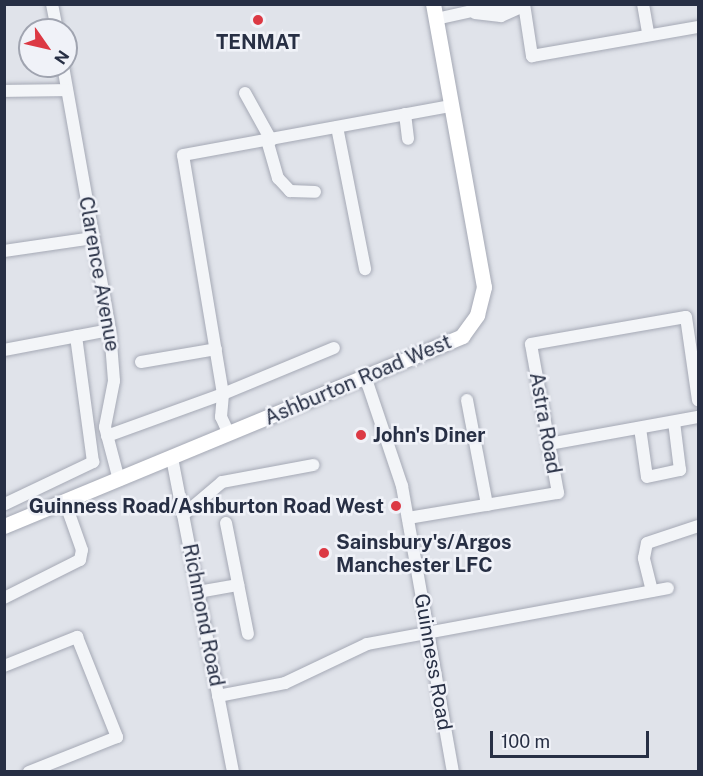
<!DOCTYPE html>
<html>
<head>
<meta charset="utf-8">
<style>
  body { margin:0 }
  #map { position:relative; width:703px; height:776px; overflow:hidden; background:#e0e3ea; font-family:"Public Sans",sans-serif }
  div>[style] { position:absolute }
  .roads { filter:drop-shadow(0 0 2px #a5a9b5) drop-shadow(0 0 2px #a5a9b5) }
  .minor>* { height:12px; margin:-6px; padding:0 6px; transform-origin:6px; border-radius:6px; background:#f3f5f8 }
  .major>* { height:15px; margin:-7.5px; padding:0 7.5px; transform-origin:7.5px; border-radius:7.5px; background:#fff }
  .dots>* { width:16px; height:16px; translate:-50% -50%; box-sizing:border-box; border:3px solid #f0f2f8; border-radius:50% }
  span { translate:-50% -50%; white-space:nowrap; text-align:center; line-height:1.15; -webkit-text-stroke:5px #f0f2f8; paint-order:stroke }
  .poi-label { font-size:20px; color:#272f44; font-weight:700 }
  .left { translate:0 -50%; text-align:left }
  .right { translate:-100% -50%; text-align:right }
  .street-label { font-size:20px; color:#272f44 }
  .frame { position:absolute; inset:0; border:6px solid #272f44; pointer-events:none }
  .north { position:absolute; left:18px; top:18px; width:60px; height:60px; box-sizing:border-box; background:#f0f2f8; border:2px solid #a0a4b0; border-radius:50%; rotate:124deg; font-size:16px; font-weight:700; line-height:24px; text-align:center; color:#272f44 }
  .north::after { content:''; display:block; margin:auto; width:21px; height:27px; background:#dc3944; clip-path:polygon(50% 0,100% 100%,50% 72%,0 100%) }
  .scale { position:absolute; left:490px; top:731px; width:159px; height:27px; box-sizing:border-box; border:3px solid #272f44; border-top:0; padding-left:8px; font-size:18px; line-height:21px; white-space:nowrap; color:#272f44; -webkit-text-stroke:4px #f0f2f8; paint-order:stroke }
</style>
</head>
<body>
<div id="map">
  <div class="roads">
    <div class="minor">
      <i style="left:52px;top:4px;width:26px;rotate:79deg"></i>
      <i style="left:524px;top:4px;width:53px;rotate:81.3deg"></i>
      <i style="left:532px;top:56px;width:169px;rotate:-9.9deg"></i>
      <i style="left:643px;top:4px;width:29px;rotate:80deg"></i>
      <i style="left:475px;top:13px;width:26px;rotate:7deg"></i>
      <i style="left:501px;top:16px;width:22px;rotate:-24deg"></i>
      <i style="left:436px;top:19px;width:65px;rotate:-12.5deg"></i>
      <i style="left:499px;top:5px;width:25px;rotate:2deg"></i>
      <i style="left:63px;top:66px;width:268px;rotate:79.9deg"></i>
      <i style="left:110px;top:330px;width:51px;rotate:85.5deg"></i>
      <i style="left:114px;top:381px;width:47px;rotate:101.1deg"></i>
      <i style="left:105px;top:427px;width:55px;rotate:75.2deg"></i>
      <i style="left:4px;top:91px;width:63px;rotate:-0.9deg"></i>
      <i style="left:245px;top:93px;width:54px;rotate:61deg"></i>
      <i style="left:405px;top:114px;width:25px;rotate:83deg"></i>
      <i style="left:337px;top:127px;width:145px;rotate:78.8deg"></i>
      <i style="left:267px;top:140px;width:40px;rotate:74deg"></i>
      <i style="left:278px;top:178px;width:18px;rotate:47deg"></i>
      <i style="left:290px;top:191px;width:25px;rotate:2deg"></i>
      <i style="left:4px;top:251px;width:90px;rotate:-8.3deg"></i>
      <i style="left:4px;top:350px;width:108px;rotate:-10.7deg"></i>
      <i style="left:141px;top:362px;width:76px;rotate:-9.8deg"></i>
      <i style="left:366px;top:379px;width:113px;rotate:71.4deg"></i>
      <i style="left:402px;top:486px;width:291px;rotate:79.9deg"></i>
      <i style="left:467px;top:400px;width:107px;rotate:79.2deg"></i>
      <i style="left:640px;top:428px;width:49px;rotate:81.9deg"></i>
      <i style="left:647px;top:477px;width:34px;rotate:-12deg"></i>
      <i style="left:680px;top:470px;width:48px;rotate:-97.1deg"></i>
      <i style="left:229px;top:434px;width:19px;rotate:-115deg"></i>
      <i style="left:221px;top:417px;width:23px;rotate:-85deg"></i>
      <i style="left:223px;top:394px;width:120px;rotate:-22.5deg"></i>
      <i style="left:107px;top:436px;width:123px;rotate:-19.9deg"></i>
      <i style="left:223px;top:394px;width:242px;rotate:-99.5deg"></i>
      <i style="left:183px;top:155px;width:272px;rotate:-10.4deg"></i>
      <i style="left:549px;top:444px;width:151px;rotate:-10.3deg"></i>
      <i style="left:172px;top:458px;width:320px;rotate:79deg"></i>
      <i style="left:5px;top:504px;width:98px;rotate:-25.5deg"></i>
      <i style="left:93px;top:462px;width:127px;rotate:-97.7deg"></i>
      <i style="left:183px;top:515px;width:51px;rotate:-40.2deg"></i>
      <i style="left:222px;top:482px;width:93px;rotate:-10.6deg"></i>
      <i style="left:408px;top:518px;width:152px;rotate:-9.5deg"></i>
      <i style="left:558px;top:493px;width:151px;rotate:-100.3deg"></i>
      <i style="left:531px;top:344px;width:157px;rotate:-9.9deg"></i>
      <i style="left:686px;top:317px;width:84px;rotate:81.8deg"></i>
      <i style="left:226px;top:523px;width:113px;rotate:78.8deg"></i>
      <i style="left:652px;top:591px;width:34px;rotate:-104deg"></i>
      <i style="left:644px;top:558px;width:15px;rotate:-79deg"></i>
      <i style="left:647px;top:543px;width:54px;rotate:-18.4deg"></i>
      <i style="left:198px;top:592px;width:41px;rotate:-9.9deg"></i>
      <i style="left:4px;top:598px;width:85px;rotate:-26.6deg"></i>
      <i style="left:80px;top:560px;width:10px;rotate:-79deg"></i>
      <i style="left:82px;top:550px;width:51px;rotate:-109.5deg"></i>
      <i style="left:4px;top:666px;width:79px;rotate:-21.7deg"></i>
      <i style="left:77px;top:637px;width:108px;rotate:68.2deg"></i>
      <i style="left:117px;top:737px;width:95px;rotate:158.3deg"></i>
      <i style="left:218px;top:696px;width:68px;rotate:-11deg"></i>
      <i style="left:285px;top:683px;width:91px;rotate:-25.4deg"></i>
      <i style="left:367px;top:644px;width:306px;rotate:-10.5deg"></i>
    </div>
    <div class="major">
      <i style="left:4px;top:526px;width:496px;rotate:-22.5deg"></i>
      <i style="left:462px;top:336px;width:26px;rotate:-54deg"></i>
      <i style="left:477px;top:315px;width:29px;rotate:-76deg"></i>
      <i style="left:484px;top:287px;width:288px;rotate:-100.2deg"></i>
    </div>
  </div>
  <div class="dots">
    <i style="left:258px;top:20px;background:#dc3944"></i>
    <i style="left:361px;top:435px;background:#dc3944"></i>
    <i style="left:396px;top:506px;background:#dc3944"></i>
    <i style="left:324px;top:553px;background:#dc3944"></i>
  </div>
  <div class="poi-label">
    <span style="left:258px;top:42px">TENMAT</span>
    <span class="left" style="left:373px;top:435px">John's Diner</span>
    <span class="right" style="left:384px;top:506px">Guinness Road/Ashburton Road West</span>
    <span class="left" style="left:336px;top:554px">Sainsbury's/Argos<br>Manchester LFC</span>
  </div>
  <div class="street-label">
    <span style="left:99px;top:274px;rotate:80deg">Clarence Avenue</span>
    <span style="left:358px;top:380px;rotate:-23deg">Ashburton Road West</span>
    <span style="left:545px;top:423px;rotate:80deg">Astra Road</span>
    <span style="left:203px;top:615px;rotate:79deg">Richmond Road</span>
    <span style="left:433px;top:662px;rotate:80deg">Guinness Road</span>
  </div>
  <div class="frame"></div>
  <div class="north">N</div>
  <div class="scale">100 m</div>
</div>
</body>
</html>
